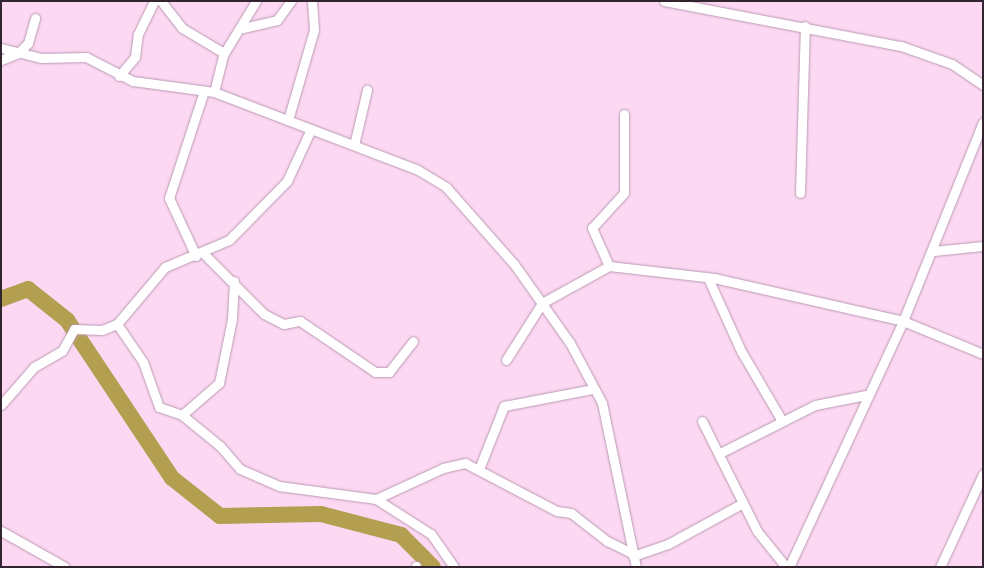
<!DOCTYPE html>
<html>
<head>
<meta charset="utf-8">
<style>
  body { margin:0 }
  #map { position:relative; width:984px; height:568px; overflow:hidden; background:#fcd8f3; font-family:"Exo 2",sans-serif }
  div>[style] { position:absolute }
  .river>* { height:16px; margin:-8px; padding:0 8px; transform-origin:8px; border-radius:8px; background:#b49f51 }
  .roads { filter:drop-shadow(0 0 1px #ba99b2) drop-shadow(0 0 1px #ba99b2) }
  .minor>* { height:9px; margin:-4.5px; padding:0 4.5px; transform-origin:4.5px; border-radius:4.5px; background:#fff }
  span { translate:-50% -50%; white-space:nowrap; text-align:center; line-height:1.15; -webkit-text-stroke:4px #fcd8f3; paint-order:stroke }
  .frame { position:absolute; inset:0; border:2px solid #32252f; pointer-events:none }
</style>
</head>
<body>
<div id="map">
  <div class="river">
    <i style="left:1px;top:299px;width:29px;rotate:-20deg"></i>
    <i style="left:28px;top:289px;width:50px;rotate:38.5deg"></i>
    <i style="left:67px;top:320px;width:190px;rotate:56.4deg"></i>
    <i style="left:172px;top:478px;width:61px;rotate:38.4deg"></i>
    <i style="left:220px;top:516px;width:101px;rotate:-1.1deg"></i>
    <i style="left:321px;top:514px;width:83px;rotate:14.7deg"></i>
    <i style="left:401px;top:535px;width:45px;rotate:45deg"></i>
  </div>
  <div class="roads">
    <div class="minor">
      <i style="left:161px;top:1px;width:34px;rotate:52deg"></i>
      <i style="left:182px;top:28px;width:49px;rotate:30.8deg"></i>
      <i style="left:664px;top:1px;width:241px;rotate:10.8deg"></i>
      <i style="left:901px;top:46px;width:54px;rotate:19.4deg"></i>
      <i style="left:952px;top:64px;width:37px;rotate:34deg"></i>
      <i style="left:243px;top:28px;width:35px;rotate:-13deg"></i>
      <i style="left:277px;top:20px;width:24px;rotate:-54deg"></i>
      <i style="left:1px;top:48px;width:41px;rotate:14deg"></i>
      <i style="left:41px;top:58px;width:45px;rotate:-1.3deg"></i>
      <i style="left:86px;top:57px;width:53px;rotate:27.1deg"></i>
      <i style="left:133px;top:81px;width:82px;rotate:7.7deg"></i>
      <i style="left:214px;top:92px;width:218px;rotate:20.9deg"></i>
      <i style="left:418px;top:170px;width:33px;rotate:31deg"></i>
      <i style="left:446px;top:187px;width:103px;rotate:48.6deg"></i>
      <i style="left:514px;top:264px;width:97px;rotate:54.7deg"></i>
      <i style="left:570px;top:343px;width:68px;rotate:61.9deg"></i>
      <i style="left:602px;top:403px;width:167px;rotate:78.3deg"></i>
      <i style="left:19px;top:52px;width:13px;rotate:-45deg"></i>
      <i style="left:28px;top:43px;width:26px;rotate:-74deg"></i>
      <i style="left:1px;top:60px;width:22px;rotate:-22deg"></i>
      <i style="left:119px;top:76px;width:25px;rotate:-50deg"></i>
      <i style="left:135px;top:57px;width:23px;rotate:-83deg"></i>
      <i style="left:138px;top:34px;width:37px;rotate:-64deg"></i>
      <i style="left:214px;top:92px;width:38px;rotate:-76deg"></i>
      <i style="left:223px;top:55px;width:63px;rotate:-58.6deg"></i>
      <i style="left:288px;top:120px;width:94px;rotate:-73.9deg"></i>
      <i style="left:314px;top:30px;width:29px;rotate:-94deg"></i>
      <i style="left:354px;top:145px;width:57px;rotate:-76.7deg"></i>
      <i style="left:800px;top:193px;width:167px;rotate:-88.3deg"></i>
      <i style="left:933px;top:251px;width:50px;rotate:-5.7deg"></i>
      <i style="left:203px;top:253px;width:86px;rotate:45deg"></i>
      <i style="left:264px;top:314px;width:22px;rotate:27deg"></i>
      <i style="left:284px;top:324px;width:16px;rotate:-11deg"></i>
      <i style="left:300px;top:321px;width:91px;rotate:34.2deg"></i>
      <i style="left:375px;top:372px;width:14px"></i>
      <i style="left:389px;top:372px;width:39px;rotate:-52deg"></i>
      <i style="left:196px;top:256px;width:64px;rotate:-115deg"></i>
      <i style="left:169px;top:198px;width:113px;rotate:-71.9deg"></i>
      <i style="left:609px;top:266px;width:42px;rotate:-114.1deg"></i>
      <i style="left:592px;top:228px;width:47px;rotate:-47.6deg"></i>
      <i style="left:624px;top:193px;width:79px;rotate:-90deg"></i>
      <i style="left:708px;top:278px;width:80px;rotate:65.7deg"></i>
      <i style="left:741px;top:351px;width:81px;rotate:59.6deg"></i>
      <i style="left:117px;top:324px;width:46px;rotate:55.6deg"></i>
      <i style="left:143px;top:362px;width:48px;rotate:70.4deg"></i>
      <i style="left:159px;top:407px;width:24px;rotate:19deg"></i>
      <i style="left:182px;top:415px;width:49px;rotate:39.2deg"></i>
      <i style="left:220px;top:446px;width:30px;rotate:49deg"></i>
      <i style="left:240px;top:469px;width:43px;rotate:23.6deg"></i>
      <i style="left:279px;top:486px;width:98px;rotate:7.6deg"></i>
      <i style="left:376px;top:499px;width:65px;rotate:32.5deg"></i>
      <i style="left:431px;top:534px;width:40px;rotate:55.1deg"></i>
      <i style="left:506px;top:360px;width:67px;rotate:-57.7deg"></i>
      <i style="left:542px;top:303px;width:77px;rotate:-28.9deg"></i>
      <i style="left:609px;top:266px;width:106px;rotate:6.5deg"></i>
      <i style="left:714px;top:278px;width:194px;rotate:12.8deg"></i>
      <i style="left:903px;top:321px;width:87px;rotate:22.4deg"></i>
      <i style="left:1px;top:405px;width:50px;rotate:-49deg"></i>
      <i style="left:34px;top:367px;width:32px;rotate:-30deg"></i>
      <i style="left:62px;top:351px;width:25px;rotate:-61deg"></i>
      <i style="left:74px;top:329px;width:28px;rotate:2deg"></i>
      <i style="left:102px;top:330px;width:16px;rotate:-22deg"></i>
      <i style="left:117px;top:324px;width:75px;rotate:-49.9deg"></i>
      <i style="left:165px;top:267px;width:69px;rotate:-22.9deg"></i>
      <i style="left:229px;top:240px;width:83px;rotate:-45.5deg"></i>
      <i style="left:287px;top:181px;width:57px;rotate:-65.2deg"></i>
      <i style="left:182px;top:415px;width:49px;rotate:-40.9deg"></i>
      <i style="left:219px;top:383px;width:65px;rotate:-78.5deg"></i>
      <i style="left:232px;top:319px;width:38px;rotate:-87deg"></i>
      <i style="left:702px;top:421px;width:123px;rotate:63.4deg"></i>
      <i style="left:757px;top:531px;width:46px;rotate:51.1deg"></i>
      <i style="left:720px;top:453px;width:106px;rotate:-26.8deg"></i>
      <i style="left:815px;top:405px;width:52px;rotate:-11.1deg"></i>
      <i style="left:479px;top:469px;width:68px;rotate:-68.4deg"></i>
      <i style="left:504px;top:406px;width:91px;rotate:-10.8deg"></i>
      <i style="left:376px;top:499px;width:74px;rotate:-24.8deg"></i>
      <i style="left:443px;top:468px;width:23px;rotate:-13deg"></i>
      <i style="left:465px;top:463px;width:104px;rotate:27.6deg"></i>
      <i style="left:557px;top:511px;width:14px;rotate:8deg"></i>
      <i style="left:571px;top:513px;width:46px;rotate:37.9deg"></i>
      <i style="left:607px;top:541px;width:28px;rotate:26deg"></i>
      <i style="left:1px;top:531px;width:73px;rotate:29.4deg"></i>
      <i style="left:633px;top:556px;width:37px;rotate:-19deg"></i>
      <i style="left:668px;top:544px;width:85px;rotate:-28.7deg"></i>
      <i style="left:416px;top:566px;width:1px;rotate:90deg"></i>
      <i style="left:789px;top:567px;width:271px;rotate:-65.1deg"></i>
      <i style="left:903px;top:321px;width:214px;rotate:-68.1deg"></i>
      <i style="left:940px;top:567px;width:102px;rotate:-65.2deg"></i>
    </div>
  </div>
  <div class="frame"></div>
</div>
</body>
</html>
